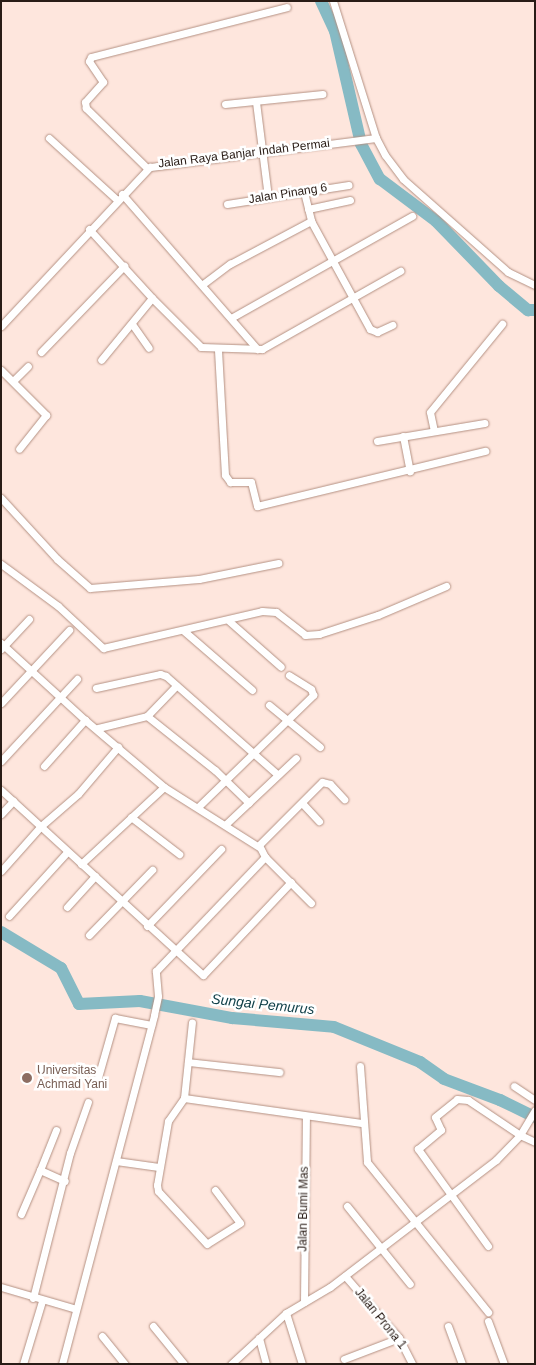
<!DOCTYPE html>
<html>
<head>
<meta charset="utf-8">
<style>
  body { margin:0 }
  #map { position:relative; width:536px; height:1365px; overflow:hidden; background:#fee6dd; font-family:Arial,sans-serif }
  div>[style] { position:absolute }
  .river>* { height:12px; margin:-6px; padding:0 6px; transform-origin:6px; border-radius:6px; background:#86bac4 }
  .roads { filter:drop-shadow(0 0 1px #b49183) drop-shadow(0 0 1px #b49183) }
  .minor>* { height:7px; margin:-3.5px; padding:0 3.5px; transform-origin:3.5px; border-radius:3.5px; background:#fff }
  .dots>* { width:14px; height:14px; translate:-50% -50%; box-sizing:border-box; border:2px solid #fff; border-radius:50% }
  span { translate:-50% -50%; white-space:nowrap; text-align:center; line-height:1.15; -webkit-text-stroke:5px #fff; paint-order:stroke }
  .street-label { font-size:12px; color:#291c16 }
  .education-label { font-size:12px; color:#785e54 }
  .left { translate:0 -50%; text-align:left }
  .water-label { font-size:14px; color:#12414a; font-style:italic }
  .frame { position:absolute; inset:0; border:2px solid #291c16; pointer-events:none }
</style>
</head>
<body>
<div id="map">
  <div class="river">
    <i style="left:321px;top:1px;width:33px;rotate:65deg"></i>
    <i style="left:335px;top:31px;width:116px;rotate:77deg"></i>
    <i style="left:361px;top:144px;width:40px;rotate:62deg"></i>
    <i style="left:380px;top:179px;width:70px;rotate:36.9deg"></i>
    <i style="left:436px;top:221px;width:91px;rotate:45.9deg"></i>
    <i style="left:499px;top:286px;width:38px;rotate:40deg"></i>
    <i style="left:528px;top:310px;width:7px"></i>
    <i style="left:1px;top:932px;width:70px;rotate:31deg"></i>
    <i style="left:61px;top:968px;width:40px;rotate:63.4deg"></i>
    <i style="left:79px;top:1004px;width:61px;rotate:-2.8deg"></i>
    <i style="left:140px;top:1001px;width:94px;rotate:10.5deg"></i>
    <i style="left:232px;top:1018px;width:102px;rotate:5deg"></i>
    <i style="left:334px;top:1027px;width:93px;rotate:22.1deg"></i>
    <i style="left:420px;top:1062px;width:29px;rotate:35deg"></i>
    <i style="left:444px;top:1079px;width:60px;rotate:20.6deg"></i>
    <i style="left:500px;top:1100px;width:39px;rotate:26deg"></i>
  </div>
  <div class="roads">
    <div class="minor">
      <i style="left:333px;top:1px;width:144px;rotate:72.6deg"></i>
      <i style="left:376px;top:138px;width:19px;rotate:62deg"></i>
      <i style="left:385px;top:155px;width:30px;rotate:53deg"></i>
      <i style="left:403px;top:179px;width:140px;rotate:41.5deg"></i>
      <i style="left:508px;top:272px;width:30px;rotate:26deg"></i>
      <i style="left:256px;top:102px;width:96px;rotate:82.8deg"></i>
      <i style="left:225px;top:104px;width:98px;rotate:-5.9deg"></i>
      <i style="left:49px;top:138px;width:91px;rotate:42.3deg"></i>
      <i style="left:147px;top:168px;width:86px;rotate:-135.5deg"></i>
      <i style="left:86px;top:108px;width:6px;rotate:-99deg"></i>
      <i style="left:85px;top:102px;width:27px;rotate:-48deg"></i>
      <i style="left:103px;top:82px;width:25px;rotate:-124deg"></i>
      <i style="left:89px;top:61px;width:4px;rotate:-63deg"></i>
      <i style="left:91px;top:57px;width:202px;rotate:-14.3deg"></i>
      <i style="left:304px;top:192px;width:30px;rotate:76deg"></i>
      <i style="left:311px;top:221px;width:123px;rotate:61.4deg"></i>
      <i style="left:370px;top:329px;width:8px;rotate:23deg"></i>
      <i style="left:377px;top:332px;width:17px;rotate:-25deg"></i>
      <i style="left:122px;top:194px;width:206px;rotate:48.9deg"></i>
      <i style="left:227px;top:204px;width:123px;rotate:-8.9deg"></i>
      <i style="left:308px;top:209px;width:43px;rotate:-12.1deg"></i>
      <i style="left:89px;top:229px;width:93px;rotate:47.6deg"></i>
      <i style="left:152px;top:298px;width:80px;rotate:129.4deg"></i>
      <i style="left:203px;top:284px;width:34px;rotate:-37deg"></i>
      <i style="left:230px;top:264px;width:92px;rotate:-28deg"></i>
      <i style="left:152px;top:298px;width:69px;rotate:45deg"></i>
      <i style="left:201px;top:347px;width:61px;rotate:1.9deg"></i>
      <i style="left:262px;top:349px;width:159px;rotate:-29.5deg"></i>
      <i style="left:231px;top:318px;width:208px;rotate:-29.4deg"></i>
      <i style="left:132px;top:324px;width:29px;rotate:55deg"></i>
      <i style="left:1px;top:326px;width:218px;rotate:-46.9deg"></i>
      <i style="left:150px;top:167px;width:228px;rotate:-7.3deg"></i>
      <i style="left:218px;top:350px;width:125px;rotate:86.8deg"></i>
      <i style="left:225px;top:475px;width:9px;rotate:54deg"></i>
      <i style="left:230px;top:482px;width:21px"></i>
      <i style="left:251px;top:482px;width:25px;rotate:76deg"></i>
      <i style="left:257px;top:506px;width:235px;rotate:-13.6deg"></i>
      <i style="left:41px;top:352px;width:120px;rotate:-46deg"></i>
      <i style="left:1px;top:370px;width:64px;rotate:45deg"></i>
      <i style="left:46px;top:415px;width:43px;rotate:128.5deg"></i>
      <i style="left:13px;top:381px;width:21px;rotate:-45deg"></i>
      <i style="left:434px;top:431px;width:19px;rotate:-102deg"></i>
      <i style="left:430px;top:412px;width:114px;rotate:-50.7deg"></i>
      <i style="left:403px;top:436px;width:36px;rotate:79deg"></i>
      <i style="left:377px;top:441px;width:109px;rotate:-9.5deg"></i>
      <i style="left:1px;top:498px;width:83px;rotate:47.4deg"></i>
      <i style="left:57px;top:559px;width:44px;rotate:41.3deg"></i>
      <i style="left:90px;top:588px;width:109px;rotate:-4.7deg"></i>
      <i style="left:199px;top:579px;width:81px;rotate:-11.4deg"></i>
      <i style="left:1px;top:564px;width:71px;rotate:36.4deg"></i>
      <i style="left:58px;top:606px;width:62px;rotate:43deg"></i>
      <i style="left:103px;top:648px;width:163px;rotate:-13.1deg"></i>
      <i style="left:262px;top:611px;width:14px;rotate:4deg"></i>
      <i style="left:276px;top:612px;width:37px;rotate:38deg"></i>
      <i style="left:305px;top:635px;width:14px;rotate:-4deg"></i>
      <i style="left:319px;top:634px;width:62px;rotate:-17.9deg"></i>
      <i style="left:378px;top:615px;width:74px;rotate:-23.1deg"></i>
      <i style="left:229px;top:621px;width:69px;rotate:41.5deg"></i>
      <i style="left:184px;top:631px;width:90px;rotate:40.9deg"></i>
      <i style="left:1px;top:643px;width:114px;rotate:42.5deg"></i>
      <i style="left:85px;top:720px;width:104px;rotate:40.3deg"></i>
      <i style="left:164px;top:787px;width:112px;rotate:32.3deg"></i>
      <i style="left:1px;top:649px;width:41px;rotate:-47deg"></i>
      <i style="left:96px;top:688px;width:66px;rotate:-12.3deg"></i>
      <i style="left:160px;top:674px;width:6px;rotate:18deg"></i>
      <i style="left:166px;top:676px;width:149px;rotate:41.5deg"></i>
      <i style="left:1px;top:703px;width:100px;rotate:-47deg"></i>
      <i style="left:269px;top:705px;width:66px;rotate:39.5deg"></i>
      <i style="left:147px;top:716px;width:87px;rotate:38.5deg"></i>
      <i style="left:215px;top:770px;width:47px;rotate:44.1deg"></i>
      <i style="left:98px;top:728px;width:50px;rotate:-13.8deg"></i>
      <i style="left:147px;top:716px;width:42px;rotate:-46deg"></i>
      <i style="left:1px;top:761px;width:112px;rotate:-47.2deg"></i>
      <i style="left:44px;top:766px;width:62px;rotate:-48.3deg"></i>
      <i style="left:1px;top:790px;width:274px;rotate:42.5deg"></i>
      <i style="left:203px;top:975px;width:128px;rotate:-46.6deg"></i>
      <i style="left:302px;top:803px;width:25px;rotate:47deg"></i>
      <i style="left:198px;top:807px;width:161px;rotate:-44.2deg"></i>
      <i style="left:313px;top:695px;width:6px;rotate:-108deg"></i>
      <i style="left:311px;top:689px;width:26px;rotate:-148deg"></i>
      <i style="left:1px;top:814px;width:18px;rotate:-47deg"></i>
      <i style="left:131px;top:817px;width:61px;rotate:37.6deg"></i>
      <i style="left:226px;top:824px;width:96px;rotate:-43.3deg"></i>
      <i style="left:81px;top:864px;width:113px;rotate:-42.9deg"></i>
      <i style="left:1px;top:871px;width:60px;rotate:-48.4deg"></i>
      <i style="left:41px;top:826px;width:49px;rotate:-40.9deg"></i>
      <i style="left:78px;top:794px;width:62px;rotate:-49.6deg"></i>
      <i style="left:311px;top:903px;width:65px;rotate:-135deg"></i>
      <i style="left:265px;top:857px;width:13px;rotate:-117deg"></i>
      <i style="left:259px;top:845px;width:89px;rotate:-45deg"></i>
      <i style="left:322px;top:782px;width:8px;rotate:14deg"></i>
      <i style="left:330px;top:784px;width:21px;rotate:47deg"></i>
      <i style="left:67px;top:907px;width:42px;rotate:-47.9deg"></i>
      <i style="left:9px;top:916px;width:86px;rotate:-47.8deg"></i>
      <i style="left:147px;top:926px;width:107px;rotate:-46.1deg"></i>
      <i style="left:89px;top:935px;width:91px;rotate:-45.9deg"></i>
      <i style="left:188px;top:1062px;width:92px;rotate:6.3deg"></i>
      <i style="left:360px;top:1066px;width:96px;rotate:85.8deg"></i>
      <i style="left:367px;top:1162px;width:193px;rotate:51.1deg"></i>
      <i style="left:97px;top:1081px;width:66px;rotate:-74.1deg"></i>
      <i style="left:115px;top:1018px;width:37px;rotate:11deg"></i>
      <i style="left:514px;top:1086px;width:25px;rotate:34deg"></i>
      <i style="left:184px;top:1098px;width:76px;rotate:-84deg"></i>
      <i style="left:56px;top:1130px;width:43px;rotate:111.8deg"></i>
      <i style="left:40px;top:1170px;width:27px;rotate:24deg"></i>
      <i style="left:116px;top:1161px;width:43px;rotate:7.9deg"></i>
      <i style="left:215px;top:1190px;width:41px;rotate:52.9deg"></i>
      <i style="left:240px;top:1223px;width:39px;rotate:148deg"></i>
      <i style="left:207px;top:1244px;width:72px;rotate:-132.8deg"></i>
      <i style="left:158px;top:1191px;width:6px;rotate:-99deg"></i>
      <i style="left:157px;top:1185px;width:65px;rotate:-80.2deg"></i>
      <i style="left:168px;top:1121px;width:28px;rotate:-55deg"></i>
      <i style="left:184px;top:1098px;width:181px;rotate:8deg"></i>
      <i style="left:347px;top:1206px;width:100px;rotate:51.1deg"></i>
      <i style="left:21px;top:1214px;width:48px;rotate:-66.6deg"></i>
      <i style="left:488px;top:1246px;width:120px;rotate:-125.8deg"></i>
      <i style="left:418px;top:1149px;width:30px;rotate:-40deg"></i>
      <i style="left:441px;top:1130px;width:14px;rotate:-115deg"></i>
      <i style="left:435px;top:1117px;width:28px;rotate:-39deg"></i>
      <i style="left:457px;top:1099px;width:11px;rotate:5deg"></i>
      <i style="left:468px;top:1100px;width:63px;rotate:33.9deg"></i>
      <i style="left:520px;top:1135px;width:29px;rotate:-59deg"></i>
      <i style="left:345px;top:1276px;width:82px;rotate:48.9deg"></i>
      <i style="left:399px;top:1338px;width:29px;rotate:63deg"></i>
      <i style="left:1px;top:1287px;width:78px;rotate:16.3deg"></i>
      <i style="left:33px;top:1298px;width:150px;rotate:-75.7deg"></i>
      <i style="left:70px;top:1153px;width:54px;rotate:-70.6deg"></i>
      <i style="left:304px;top:1302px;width:185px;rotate:-89.4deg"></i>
      <i style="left:286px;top:1313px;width:53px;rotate:72.6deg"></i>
      <i style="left:488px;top:1321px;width:46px;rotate:69.6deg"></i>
      <i style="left:153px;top:1326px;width:49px;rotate:50.8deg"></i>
      <i style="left:448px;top:1326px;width:40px;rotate:69.8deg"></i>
      <i style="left:102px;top:1336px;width:36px;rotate:51deg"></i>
      <i style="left:259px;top:1338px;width:27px;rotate:75deg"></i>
      <i style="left:344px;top:1359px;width:59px;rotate:-20.9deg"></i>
      <i style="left:23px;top:1364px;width:66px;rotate:-73.2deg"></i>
      <i style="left:62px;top:1364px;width:361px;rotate:-75.2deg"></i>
      <i style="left:154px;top:1015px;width:19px;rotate:-78deg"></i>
      <i style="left:158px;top:996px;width:25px;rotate:-95deg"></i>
      <i style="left:156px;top:971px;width:158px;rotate:-46.3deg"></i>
      <i style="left:231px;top:1364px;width:75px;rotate:-42.8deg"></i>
      <i style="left:286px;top:1313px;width:51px;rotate:-30.6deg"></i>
      <i style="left:330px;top:1287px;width:209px;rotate:-37.4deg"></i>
      <i style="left:496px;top:1160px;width:35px;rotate:-46deg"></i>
      <i style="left:520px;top:1135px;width:17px;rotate:25deg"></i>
    </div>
  </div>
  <div class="dots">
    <i style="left:27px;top:1078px;background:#8d6e63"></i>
  </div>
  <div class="street-label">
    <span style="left:244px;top:154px;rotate:-7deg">Jalan Raya Banjar Indah Permai</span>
    <span style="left:288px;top:194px;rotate:-9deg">Jalan Pinang 6</span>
    <span style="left:304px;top:1209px;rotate:-89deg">Jalan Bumi Mas</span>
    <span style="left:380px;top:1319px;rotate:51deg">Jalan Prona 1</span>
  </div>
  <div class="education-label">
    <span class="left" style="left:37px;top:1078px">Universitas<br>Achmad Yani</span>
  </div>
  <div class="water-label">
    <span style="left:263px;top:1004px;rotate:6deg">Sungai Pemurus</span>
  </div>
  <div class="frame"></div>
</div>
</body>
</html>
